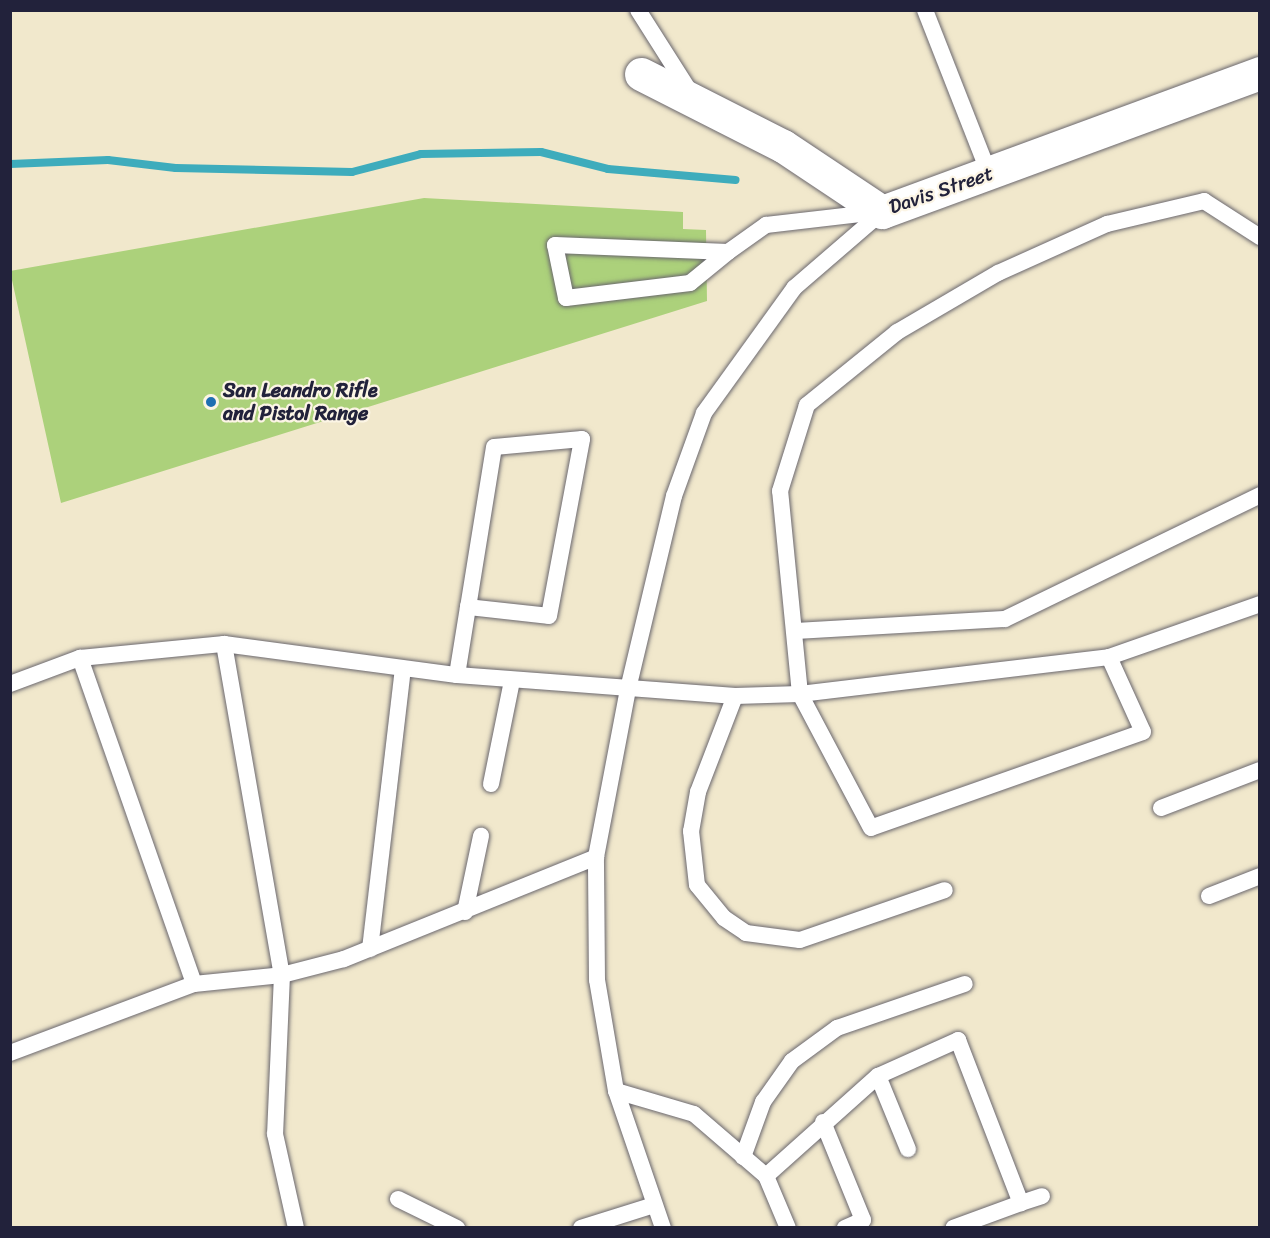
<!DOCTYPE html>
<html>
<head>
<meta charset="utf-8">
<style>
  body { margin:0 }
  #map { position:relative; width:1270px; height:1238px; overflow:hidden; background:#f1e8cc; font-family:Sriracha,sans-serif }
  div>[style] { position:absolute }
  .green>* { inset:0; background:#acd17b }
  .stream>* { height:8px; margin:-4px; padding:0 4px; transform-origin:4px; border-radius:4px; background:#3eacbc }
  .roads { filter:drop-shadow(0 0 2px #6a676e) drop-shadow(0 0 2px #6a676e) }
  .lane>* { height:16px; margin:-8px; padding:0 8px; transform-origin:8px; border-radius:8px; background:#fff }
  .street>* { height:33px; margin:-16.5px; padding:0 16.5px; transform-origin:16.5px; border-radius:16.5px; background:#fff }
  .dots>* { width:16px; height:16px; translate:-50% -50%; box-sizing:border-box; border:3px solid #fcf5e5; border-radius:50% }
  span { translate:-50% -50%; white-space:nowrap; text-align:center; line-height:1.15; -webkit-text-stroke:4.5px #fcf5e5; paint-order:stroke }
  .street-label { font-size:20px; color:#22223b }
  .poi-label { font-size:20px; color:#22223b; font-weight:700 }
  .left { translate:0 -50%; text-align:left }
  .frame { position:absolute; inset:0; border:12px solid #22223b; pointer-events:none }
</style>
</head>
<body>
<div id="map">
  <div class="green">
    <i style="clip-path:polygon(424px 198px,683px 212px,683px 229px,706px 230px,707px 301px,61px 503px,10px 271px)"></i>
  </div>
  <div class="stream">
    <i style="left:10px;top:164px;width:98px;rotate:-2.3deg"></i>
    <i style="left:108px;top:160px;width:68px;rotate:6.7deg"></i>
    <i style="left:176px;top:168px;width:176px;rotate:1.3deg"></i>
    <i style="left:352px;top:172px;width:71px;rotate:-14.6deg"></i>
    <i style="left:421px;top:154px;width:120px;rotate:-1deg"></i>
    <i style="left:541px;top:152px;width:69px;rotate:14.2deg"></i>
    <i style="left:608px;top:169px;width:128px;rotate:4.9deg"></i>
  </div>
  <div class="roads">
    <div class="lane">
      <i style="left:638px;top:10px;width:97px;rotate:57.6deg"></i>
      <i style="left:925px;top:10px;width:175px;rotate:68.6deg"></i>
      <i style="left:728px;top:252px;width:49px;rotate:140.8deg"></i>
      <i style="left:690px;top:283px;width:125px;rotate:173.1deg"></i>
      <i style="left:566px;top:298px;width:54px;rotate:-101.7deg"></i>
      <i style="left:555px;top:245px;width:173px;rotate:2.3deg"></i>
      <i style="left:728px;top:252px;width:47px;rotate:-35.4deg"></i>
      <i style="left:766px;top:225px;width:114px;rotate:-6.6deg"></i>
      <i style="left:468px;top:607px;width:81px;rotate:6.3deg"></i>
      <i style="left:549px;top:616px;width:180px;rotate:-79.4deg"></i>
      <i style="left:582px;top:439px;width:88px;rotate:174.8deg"></i>
      <i style="left:494px;top:447px;width:162px;rotate:99.2deg"></i>
      <i style="left:468px;top:607px;width:69px;rotate:99.2deg"></i>
      <i style="left:457px;top:675px;width:279px;rotate:4.3deg"></i>
      <i style="left:735px;top:696px;width:65px;rotate:-1.8deg"></i>
      <i style="left:800px;top:694px;width:311px;rotate:-6.8deg"></i>
      <i style="left:1109px;top:657px;width:160px;rotate:-19.3deg"></i>
      <i style="left:795px;top:631px;width:210px;rotate:-3.3deg"></i>
      <i style="left:1005px;top:619px;width:284px;rotate:-25.9deg"></i>
      <i style="left:224px;top:644px;width:336px;rotate:80.1deg"></i>
      <i style="left:282px;top:975px;width:159px;rotate:92.5deg"></i>
      <i style="left:275px;top:1134px;width:96px;rotate:77.4deg"></i>
      <i style="left:1109px;top:657px;width:82px;rotate:65.6deg"></i>
      <i style="left:1143px;top:732px;width:288px;rotate:160.6deg"></i>
      <i style="left:871px;top:828px;width:152px;rotate:-117.9deg"></i>
      <i style="left:800px;top:694px;width:204px;rotate:-95.6deg"></i>
      <i style="left:780px;top:491px;width:90px;rotate:-72.6deg"></i>
      <i style="left:807px;top:405px;width:116px;rotate:-39deg"></i>
      <i style="left:897px;top:332px;width:117px;rotate:-30.3deg"></i>
      <i style="left:998px;top:273px;width:120px;rotate:-24.2deg"></i>
      <i style="left:1107px;top:224px;width:100px;rotate:-13.3deg"></i>
      <i style="left:1204px;top:201px;width:67px;rotate:32.7deg"></i>
      <i style="left:80px;top:658px;width:345px;rotate:70.7deg"></i>
      <i style="left:10px;top:684px;width:75px;rotate:-20.4deg"></i>
      <i style="left:80px;top:658px;width:145px;rotate:-5.6deg"></i>
      <i style="left:224px;top:644px;width:235px;rotate:7.6deg"></i>
      <i style="left:735px;top:696px;width:103px;rotate:111.1deg"></i>
      <i style="left:698px;top:792px;width:40px;rotate:100deg"></i>
      <i style="left:691px;top:831px;width:54px;rotate:83.7deg"></i>
      <i style="left:697px;top:885px;width:43px;rotate:50.7deg"></i>
      <i style="left:724px;top:918px;width:27px;rotate:34deg"></i>
      <i style="left:746px;top:933px;width:54px;rotate:7.4deg"></i>
      <i style="left:800px;top:940px;width:153px;rotate:-19deg"></i>
      <i style="left:491px;top:784px;width:105px;rotate:-78.5deg"></i>
      <i style="left:1161px;top:808px;width:106px;rotate:-21deg"></i>
      <i style="left:1209px;top:896px;width:55px;rotate:-21.4deg"></i>
      <i style="left:465px;top:912px;width:78px;rotate:-78.1deg"></i>
      <i style="left:370px;top:949px;width:282px;rotate:-83.3deg"></i>
      <i style="left:10px;top:1053px;width:197px;rotate:-20.6deg"></i>
      <i style="left:194px;top:984px;width:88px;rotate:-5.8deg"></i>
      <i style="left:282px;top:975px;width:64px;rotate:-14.5deg"></i>
      <i style="left:344px;top:959px;width:272px;rotate:-22deg"></i>
      <i style="left:878px;top:1076px;width:79px;rotate:67.7deg"></i>
      <i style="left:616px;top:1091px;width:81px;rotate:16.4deg"></i>
      <i style="left:694px;top:1114px;width:95px;rotate:40.7deg"></i>
      <i style="left:766px;top:1176px;width:56px;rotate:67.1deg"></i>
      <i style="left:823px;top:1122px;width:106px;rotate:67.8deg"></i>
      <i style="left:863px;top:1220px;width:20px;rotate:156deg"></i>
      <i style="left:743px;top:1157px;width:59px;rotate:-70deg"></i>
      <i style="left:763px;top:1102px;width:50px;rotate:-54.7deg"></i>
      <i style="left:792px;top:1061px;width:56px;rotate:-36.3deg"></i>
      <i style="left:837px;top:1028px;width:135px;rotate:-19deg"></i>
      <i style="left:766px;top:1176px;width:150px;rotate:-41.8deg"></i>
      <i style="left:878px;top:1076px;width:88px;rotate:-24.2deg"></i>
      <i style="left:958px;top:1040px;width:175px;rotate:68.9deg"></i>
      <i style="left:1021px;top:1203px;width:72px;rotate:159.8deg"></i>
      <i style="left:398px;top:1199px;width:66px;rotate:26.2deg"></i>
      <i style="left:1021px;top:1203px;width:22px;rotate:-18deg"></i>
      <i style="left:581px;top:1228px;width:77px;rotate:-17.5deg"></i>
      <i style="left:663px;top:1228px;width:145px;rotate:-108.9deg"></i>
      <i style="left:616px;top:1091px;width:113px;rotate:-99.7deg"></i>
      <i style="left:597px;top:980px;width:123px;rotate:-90.5deg"></i>
      <i style="left:596px;top:857px;width:171px;rotate:-79.2deg"></i>
      <i style="left:628px;top:689px;width:198px;rotate:-76.6deg"></i>
      <i style="left:674px;top:496px;width:88px;rotate:-70.1deg"></i>
      <i style="left:704px;top:413px;width:154px;rotate:-54.2deg"></i>
      <i style="left:794px;top:288px;width:116px;rotate:-40.8deg"></i>
    </div>
    <div class="street">
      <i style="left:641px;top:74px;width:159px;rotate:26.9deg"></i>
      <i style="left:783px;top:146px;width:119px;rotate:33.7deg"></i>
      <i style="left:882px;top:212px;width:403px;rotate:-20.2deg"></i>
    </div>
  </div>
  <div class="dots">
    <i style="left:211px;top:402px;background:#1f6fb2"></i>
  </div>
  <div class="street-label">
    <span style="left:941px;top:190px;rotate:-19deg">Davis Street</span>
  </div>
  <div class="poi-label">
    <span class="left" style="left:223px;top:402px">San Leandro Rifle<br>and Pistol Range</span>
  </div>
  <div class="frame"></div>
</div>
</body>
</html>
